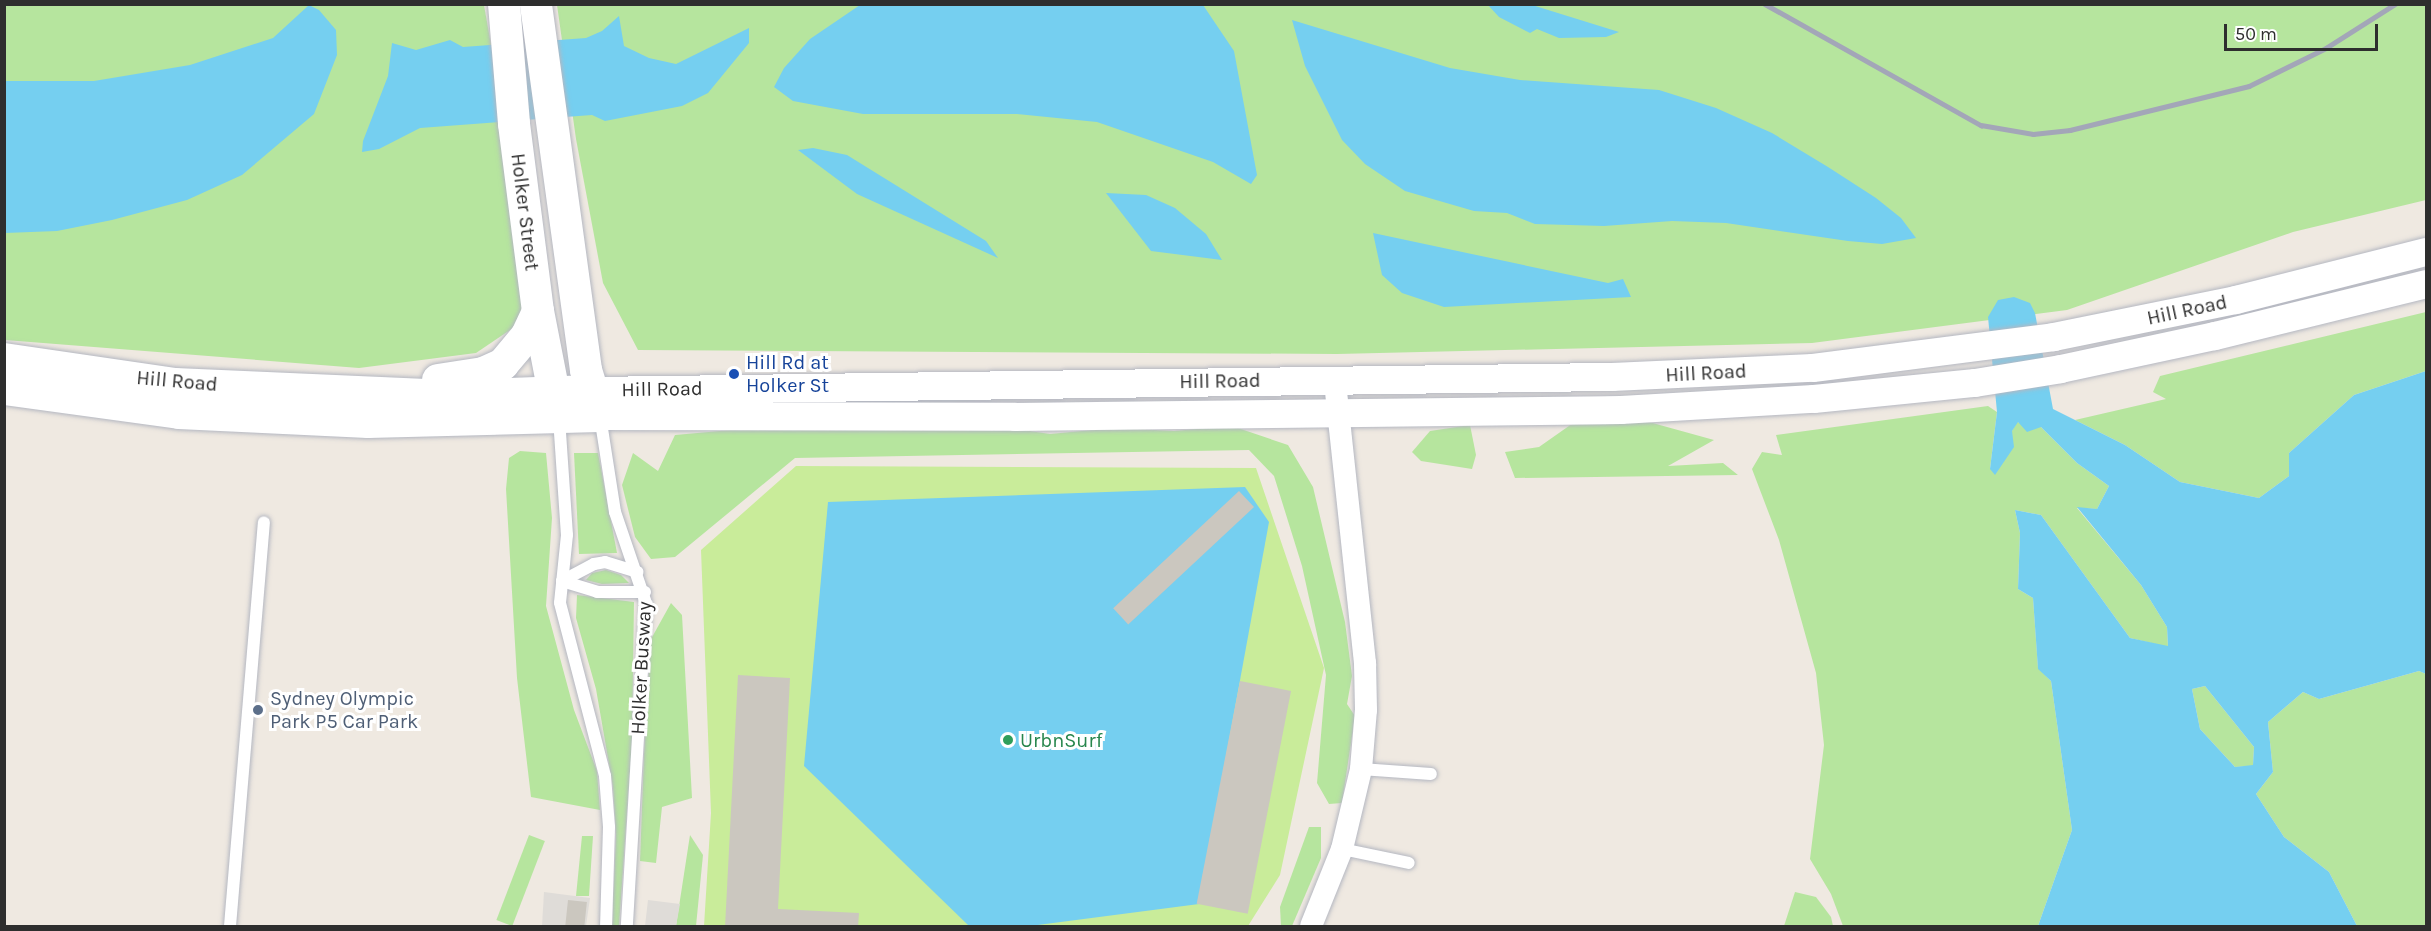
<!DOCTYPE html>
<html>
<head>
<meta charset="utf-8">
<style>
  body { margin:0 }
  #map { position:relative; width:2431px; height:931px; overflow:hidden; background:#efe9e1; font-family:Karla,sans-serif }
  div>[style] { position:absolute }
  .green>* { inset:0; background:#b6e59e; transform-origin:0 0 }
  .pitch>* { inset:0; background:#c9ec9a }
  .plaza>* { inset:0; background:#dfdcd8 }
  .water>* { inset:0; background:#75cff0 }
  .building>* { inset:0; background:#cbc7bf; transform-origin:0 0 }
  .roads { filter:drop-shadow(0 0 2px #b4b7c1) drop-shadow(0 0 2px #b4b7c1) }
  .service>* { height:12px; margin:-6px; padding:0 6px; transform-origin:6px; border-radius:6px; background:#fff }
  .minor>* { height:22px; margin:-11px; padding:0 11px; transform-origin:11px; border-radius:11px; background:#fff }
  .tertiary>* { height:28px; margin:-14px; padding:0 14px; transform-origin:14px; border-radius:14px; background:#fff }
  .secondary>* { height:32px; margin:-16px; padding:0 16px; transform-origin:16px; border-radius:16px; background:#fff }
  .rail>* { height:4.5px; margin:-2.25px; padding:0 2.25px; transform-origin:2.25px; border-radius:2.25px; background:#a3a6b8 }
  .dots>* { width:16px; height:16px; translate:-50% -50%; box-sizing:border-box; border:3px solid #fff; border-radius:50% }
  span { translate:-50% -50%; white-space:nowrap; text-align:center; line-height:1.15; -webkit-text-stroke:6px #fff; paint-order:stroke }
  .street-label { font-size:20px; color:#2e2e2e }
  .transit-label { font-size:20px; color:#164399 }
  .left { translate:0 -50%; text-align:left }
  .service-label { font-size:20px; color:#4e5e75 }
  .leisure-label { font-size:20px; color:#27864d }
  .frame { position:absolute; inset:0; border:6px solid #2e2e2e; pointer-events:none }
  .scale { position:absolute; left:2224px; top:24px; width:154px; height:27px; box-sizing:border-box; border:3px solid #2e2e2e; border-top:0; padding-left:8px; font-size:18px; line-height:21px; white-space:nowrap; color:#2e2e2e; -webkit-text-stroke:4px #fff; paint-order:stroke }
</style>
</head>
<body>
<div id="map">
  <div class="green">
    <i style="clip-path:polygon(4px 5px,484px 5px,538px 311px,476px 353px,359px 368px,5px 340px)"></i>
    <i style="clip-path:polygon(557px 5px,2426px 5px,2426px 200px,2293px 232px,2067px 310px,1812px 343px,1337px 354px,638px 350px,603px 283px,576px 139px)"></i>
    <i style="clip-path:polygon(2426px 312px,2426px 371px,2354px 395px,2289px 453px,2289px 476px,2259px 498px,2180px 482px,2125px 445px,2075px 420px,2166px 399px,2153px 392px,2160px 376px)"></i>
    <i style="clip-path:polygon(1988px 406px,1997px 412px,1990px 469px,2017px 422px,2041px 427px,2077px 463px,2109px 486px,2097px 509px,2077px 508px,2141px 585px,2167px 627px,2168px 647px,2130px 638px,2041px 515px,2015px 510px,2020px 533px,2018px 589px,2033px 598px,2038px 668px,2051px 681px,2072px 830px,2038px 926px,1843px 926px,1831px 894px,1810px 859px,1824px 745px,1816px 673px,1779px 540px,1752px 469px,1762px 452px,1782px 455px,1776px 435px)"></i>
    <i style="clip-path:polygon(1576px 421px,1649px 422px,1714px 440px,1668px 466px,1723px 463px,1738px 475px,1515px 478px,1505px 452px,1539px 447px)"></i>
    <i style="clip-path:polygon(1470px 425px,1476px 455px,1472px 469px,1421px 461px,1412px 452px,1430px 431px)"></i>
    <i style="clip-path:polygon(1232px 426px,1288px 445px,1313px 487px,1345px 622px,1352px 676px,1347px 704px,1355px 716px,1342px 803px,1329px 804px,1317px 783px,1326px 675px,1302px 566px,1274px 476px,1249px 450px,795px 458px,675px 557px,651px 559px,635px 537px,622px 485px,633px 453px,658px 471px,675px 435px,753px 428px,1023px 430px,1050px 434px,1113px 428px,1174px 431px)"></i>
    <i style="clip-path:polygon(520px 451px,546px 453px,552px 518px,546px 606px,574px 710px,597px 771px,600px 810px,531px 797px,517px 678px,506px 489px,509px 458px)"></i>
    <i style="clip-path:polygon(574px 453px,598px 453px,617px 553px,579px 554px)"></i>
    <i style="clip-path:polygon(606px 570px,621px 575px,629px 583px,602px 584px,586px 580px,592px 573px)"></i>
    <i style="clip-path:polygon(577px 595px,634px 602px,632px 742px,619px 926px,612px 926px,616px 835px,613px 787px,596px 689px,576px 618px)"></i>
    <i style="clip-path:polygon(671px 603px,682px 615px,692px 798px,662px 807px,656px 863px,640px 861px,644px 754px,651px 639px)"></i>
    <i style="clip-path:polygon(2419px 671px,2426px 674px,2426px 926px,2357px 926px,2329px 872px,2284px 837px,2256px 794px,2273px 772px,2268px 722px,2303px 692px,2319px 699px)"></i>
    <i style="clip-path:polygon(2205px 686px,2254px 747px,2253px 766px,2235px 767px,2200px 729px,2192px 689px)"></i>
    <i style="clip-path:polygon(1309px 827px,1321px 827px,1321px 858px,1292px 926px,1281px 926px,1280px 907px)"></i>
    <i style="left:529px;top:835px;width:17px;height:91px;rotate:21deg"></i>
    <i style="clip-path:polygon(690px 835px,703px 855px,696px 926px,676px 926px)"></i>
    <i style="clip-path:polygon(582px 836px,593px 836px,589px 896px,576px 896px)"></i>
    <i style="clip-path:polygon(1795px 892px,1816px 897px,1831px 917px,1833px 926px,1784px 926px)"></i>
  </div>
  <div class="pitch">
    <i style="clip-path:polygon(796px 466px,1256px 468px,1324px 668px,1280px 875px,1248px 926px,704px 926px,711px 813px,701px 550px)"></i>
  </div>
  <div class="plaza">
    <i style="clip-path:polygon(544px 892px,590px 898px,586px 926px,542px 926px)"></i>
    <i style="clip-path:polygon(648px 900px,680px 904px,676px 926px,645px 926px)"></i>
  </div>
  <div class="water">
    <i style="clip-path:polygon(309px 5px,319px 10px,336px 30px,337px 55px,314px 114px,242px 175px,187px 200px,112px 220px,57px 231px,5px 233px,5px 81px,94px 81px,190px 65px,273px 38px)"></i>
    <i style="clip-path:polygon(860px 5px,1203px 5px,1234px 51px,1257px 175px,1251px 184px,1213px 162px,1097px 122px,1017px 114px,863px 114px,793px 101px,774px 87px,784px 68px,810px 39px)"></i>
    <i style="clip-path:polygon(1488px 5px,1532px 5px,1619px 32px,1606px 37px,1559px 38px,1537px 29px,1530px 33px,1499px 17px)"></i>
    <i style="clip-path:polygon(619px 16px,624px 46px,649px 58px,676px 64px,749px 28px,749px 43px,708px 93px,682px 106px,605px 121px,592px 115px,420px 128px,379px 149px,362px 152px,363px 141px,388px 76px,392px 43px,416px 50px,450px 40px,463px 47px,586px 38px,602px 31px)"></i>
    <i style="clip-path:polygon(1292px 20px,1450px 68px,1520px 80px,1659px 90px,1716px 108px,1772px 133px,1828px 167px,1876px 198px,1901px 218px,1916px 238px,1882px 244px,1848px 241px,1726px 223px,1672px 221px,1604px 226px,1535px 224px,1507px 213px,1474px 211px,1405px 191px,1365px 164px,1342px 140px,1305px 66px)"></i>
    <i style="clip-path:polygon(813px 148px,847px 155px,986px 241px,998px 258px,857px 194px,798px 150px)"></i>
    <i style="clip-path:polygon(1106px 193px,1146px 195px,1175px 208px,1206px 234px,1222px 260px,1151px 251px)"></i>
    <i style="clip-path:polygon(1373px 233px,1608px 283px,1623px 279px,1631px 297px,1444px 307px,1402px 293px,1382px 275px)"></i>
    <i style="clip-path:polygon(evenodd,2014px 297px,2030px 303px,2035px 313px,2053px 409px,2125px 445px,2180px 482px,2259px 498px,2289px 476px,2289px 453px,2354px 395px,2426px 371px,2426px 674px,2419px 671px,2319px 699px,2303px 692px,2268px 722px,2273px 772px,2256px 794px,2284px 837px,2329px 872px,2357px 926px,2038px 926px,2072px 830px,2051px 681px,2038px 669px,2033px 598px,2018px 589px,2020px 533px,2015px 510px,2041px 515px,2130px 638px,2168px 646px,2167px 627px,2141px 585px,2077px 507px,2097px 509px,2109px 486px,2077px 463px,2041px 427px,2027px 432px,2018px 422px,2012px 431px,2014px 447px,1995px 475px,1990px 469px,1997px 412px,1988px 317px,1998px 300px,2014px 297px,2205px 686px,2254px 747px,2253px 765px,2235px 767px,2200px 729px,2192px 689px,2205px 686px)"></i>
    <i style="clip-path:polygon(1245px 487px,1269px 522px,1199px 904px,1030px 926px,969px 926px,804px 766px,828px 502px)"></i>
  </div>
  <div class="building">
    <i style="left:1239px;top:491px;width:22px;height:172px;rotate:47deg"></i>
    <i style="clip-path:polygon(738px 675px,790px 678px,778px 909px,859px 913px,858px 927px,725px 927px)"></i>
    <i style="left:1240px;top:681px;width:52px;height:227px;rotate:11deg"></i>
    <i style="left:568px;top:900px;width:19px;height:27px;rotate:6deg"></i>
  </div>
  <div class="roads">
    <div class="service">
      <i style="left:600px;top:416px;width:97px;rotate:81.1deg"></i>
      <i style="left:615px;top:512px;width:96px;rotate:71.2deg"></i>
      <i style="left:646px;top:603px;width:324px;rotate:93.4deg"></i>
      <i style="left:559px;top:418px;width:117px;rotate:86.1deg"></i>
      <i style="left:567px;top:535px;width:68px;rotate:95.9deg"></i>
      <i style="left:560px;top:603px;width:179px;rotate:75.4deg"></i>
      <i style="left:605px;top:776px;width:51px;rotate:85.5deg"></i>
      <i style="left:609px;top:827px;width:99px;rotate:91.7deg"></i>
      <i style="left:562px;top:581px;width:37px;rotate:17deg"></i>
      <i style="left:597px;top:592px;width:48px"></i>
      <i style="left:562px;top:581px;width:36px;rotate:-28deg"></i>
      <i style="left:594px;top:564px;width:11px;rotate:-10deg"></i>
      <i style="left:605px;top:562px;width:34px;rotate:17deg"></i>
      <i style="left:1361px;top:769px;width:70px;rotate:4.1deg"></i>
      <i style="left:1342px;top:849px;width:68px;rotate:11.8deg"></i>
      <i style="left:230px;top:926px;width:405px;rotate:-85.2deg"></i>
    </div>
    <div class="minor">
      <i style="left:1311px;top:926px;width:83px;rotate:-68.1deg"></i>
      <i style="left:1342px;top:849px;width:82px;rotate:-76.6deg"></i>
      <i style="left:1361px;top:769px;width:59px;rotate:-85.2deg"></i>
      <i style="left:1366px;top:710px;width:47px;rotate:-91.2deg"></i>
      <i style="left:1365px;top:663px;width:285px;rotate:-96.1deg"></i>
    </div>
    <div class="tertiary">
      <i style="left:592px;top:391px;width:1020px;rotate:-0.79deg"></i>
      <i style="left:1612px;top:377px;width:201px;rotate:-2.6deg"></i>
      <i style="left:1813px;top:368px;width:243px;rotate:-7.3deg"></i>
      <i style="left:2054px;top:337px;width:186px;rotate:-11.5deg"></i>
      <i style="left:2236px;top:300px;width:196px;rotate:-14.2deg"></i>
      <i style="left:600px;top:416px;width:415px;rotate:0.1deg"></i>
      <i style="left:1015px;top:417px;width:606px;rotate:-0.66deg"></i>
      <i style="left:1621px;top:410px;width:193px;rotate:-3.3deg"></i>
      <i style="left:1814px;top:399px;width:162px;rotate:-5.7deg"></i>
      <i style="left:1975px;top:383px;width:87px;rotate:-9.2deg"></i>
      <i style="left:2061px;top:369px;width:157px;rotate:-12.1deg"></i>
      <i style="left:2215px;top:336px;width:217px;rotate:-13.8deg"></i>
    </div>
    <div class="secondary">
      <i style="left:504px;top:4px;width:120px;rotate:85.2deg"></i>
      <i style="left:514px;top:124px;width:189px;rotate:82.7deg"></i>
      <i style="left:538px;top:311px;width:105px;rotate:79deg"></i>
      <i style="left:4px;top:359px;width:173px;rotate:8.3deg"></i>
      <i style="left:175px;top:384px;width:280px;rotate:2.5deg"></i>
      <i style="left:455px;top:396px;width:137px;rotate:-2.1deg"></i>
      <i style="left:438px;top:380px;width:46px;rotate:-8.8deg"></i>
      <i style="left:483px;top:373px;width:22px;rotate:-24deg"></i>
      <i style="left:503px;top:364px;width:38px;rotate:-50deg"></i>
      <i style="left:527px;top:335px;width:26px;rotate:-65deg"></i>
      <i style="left:4px;top:389px;width:177px;rotate:7.8deg"></i>
      <i style="left:179px;top:413px;width:189px;rotate:2.7deg"></i>
      <i style="left:368px;top:422px;width:232px;rotate:-1.5deg"></i>
      <i style="left:600px;top:416px;width:48px;rotate:-106.9deg"></i>
      <i style="left:586px;top:370px;width:369px;rotate:-97.8deg"></i>
    </div>
  </div>
  <div class="rail">
    <i style="left:1765px;top:4px;width:248px;rotate:29.3deg"></i>
    <i style="left:1981px;top:125px;width:53px;rotate:9.8deg"></i>
    <i style="left:2033px;top:134px;width:37px;rotate:-6deg"></i>
    <i style="left:2070px;top:130px;width:184px;rotate:-13.8deg"></i>
    <i style="left:2249px;top:86px;width:86px;rotate:-26.3deg"></i>
    <i style="left:2326px;top:48px;width:82px;rotate:-32.5deg"></i>
  </div>
  <div class="dots">
    <i style="left:734px;top:374px;background:#1a4fb4"></i>
    <i style="left:258px;top:710px;background:#5c6f8a"></i>
    <i style="left:1008px;top:740px;background:#2e9e5b"></i>
  </div>
  <div class="street-label">
    <span style="left:525px;top:212px;rotate:83deg">Holker Street</span>
    <span style="left:2187px;top:310px;rotate:-12deg">Hill Road</span>
    <span style="left:1706px;top:373px;rotate:-3deg">Hill Road</span>
    <span style="left:177px;top:381px;rotate:5deg">Hill Road</span>
    <span style="left:1220px;top:381px;rotate:-1deg">Hill Road</span>
    <span style="left:662px;top:389px;rotate:-1deg">Hill Road</span>
    <span style="left:641px;top:668px;rotate:-87deg">Holker Busway</span>
  </div>
  <div class="transit-label">
    <span class="left" style="left:746px;top:374px">Hill Rd at<br>Holker St</span>
  </div>
  <div class="service-label">
    <span class="left" style="left:270px;top:710px">Sydney Olympic<br>Park P5 Car Park</span>
  </div>
  <div class="leisure-label">
    <span class="left" style="left:1020px;top:740px">UrbnSurf</span>
  </div>
  <div class="frame"></div>
  <div class="scale">50 m</div>
</div>
</body>
</html>
